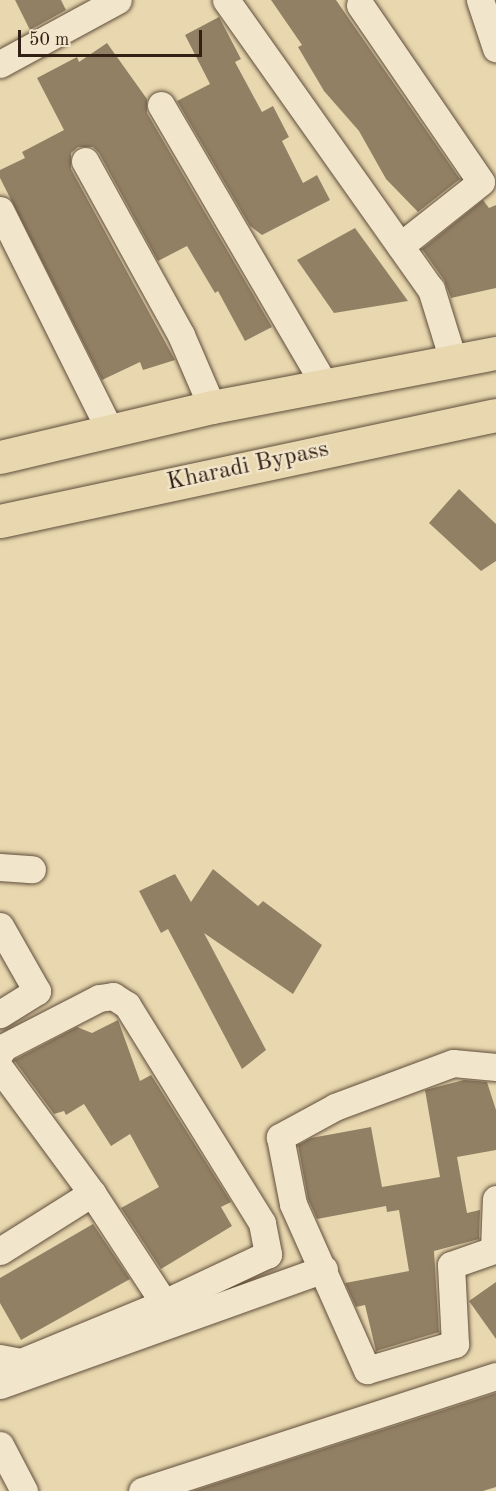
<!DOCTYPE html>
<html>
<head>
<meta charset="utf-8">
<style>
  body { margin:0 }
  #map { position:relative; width:496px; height:1491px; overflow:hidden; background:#e9d8af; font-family:"Old Standard TT",serif }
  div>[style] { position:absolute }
  .building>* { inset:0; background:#928065 }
  .roads { filter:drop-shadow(0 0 2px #604e3c) drop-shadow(0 0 2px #604e3c) }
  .street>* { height:27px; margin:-13.5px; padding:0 13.5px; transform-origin:13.5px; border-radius:13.5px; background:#f1e6cb }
  .highway>* { height:33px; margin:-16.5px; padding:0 16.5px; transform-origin:16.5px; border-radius:16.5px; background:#e9d8af }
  span { translate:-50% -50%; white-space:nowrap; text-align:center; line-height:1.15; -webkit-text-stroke:4.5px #f1e6cb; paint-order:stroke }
  .street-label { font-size:24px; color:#332015 }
  .scale { position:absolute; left:18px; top:30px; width:184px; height:27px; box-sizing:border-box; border:3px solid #332015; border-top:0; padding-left:8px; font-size:18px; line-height:21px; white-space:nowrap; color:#332015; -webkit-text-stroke:4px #f1e6cb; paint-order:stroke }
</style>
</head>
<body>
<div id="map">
  <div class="building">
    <i style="clip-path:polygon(15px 0,61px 0,66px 10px,30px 30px)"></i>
    <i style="clip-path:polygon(271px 0,336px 0,460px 179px,418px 212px,386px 179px,359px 131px,324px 91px,298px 47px,302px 45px)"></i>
    <i style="clip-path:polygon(219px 17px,241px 59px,235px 62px,262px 112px,273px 106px,289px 137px,282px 141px,303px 183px,317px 175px,330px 200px,262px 235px,250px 226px,177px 101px,210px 84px,185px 35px)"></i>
    <i style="clip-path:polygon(107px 43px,147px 99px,147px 113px,272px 327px,245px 341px,218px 291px,215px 293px,187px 246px,158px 261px,99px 153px,93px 147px,78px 147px,71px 153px,71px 169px,175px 360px,143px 370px,140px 362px,102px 380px,0 178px,0 170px,25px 158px,22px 152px,64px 130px,37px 78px,77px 57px,79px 62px)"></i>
    <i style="clip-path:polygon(483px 200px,489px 208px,496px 205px,496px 288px,451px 298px,444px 280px,422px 249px)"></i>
    <i style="clip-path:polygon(355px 228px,408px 301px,334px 313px,297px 260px)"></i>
    <i style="clip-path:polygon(459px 489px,496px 524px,496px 561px,481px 571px,429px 523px)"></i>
    <i style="clip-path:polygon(213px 869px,258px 906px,263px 901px,322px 945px,293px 994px,204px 933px,266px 1050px,242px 1069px,168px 929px,161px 933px,139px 891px,175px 874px,191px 902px)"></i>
    <i style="clip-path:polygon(118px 1020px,140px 1081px,151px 1075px,153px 1078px,231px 1202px,221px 1207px,232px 1226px,161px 1269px,121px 1208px,159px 1187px,130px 1134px,111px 1146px,84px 1104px,66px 1115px,64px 1111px,54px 1114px,14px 1060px,77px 1027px,92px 1033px)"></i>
    <i style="clip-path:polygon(464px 1080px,487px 1082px,496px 1110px,496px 1150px,457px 1157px,467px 1213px,480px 1210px,479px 1239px,434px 1251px,439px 1332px,376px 1351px,365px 1305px,356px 1307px,345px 1283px,409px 1271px,399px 1210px,387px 1212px,386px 1206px,317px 1219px,308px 1199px,298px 1145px,311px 1138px,371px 1127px,382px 1187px,440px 1177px,425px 1090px)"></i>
    <i style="clip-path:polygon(93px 1224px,130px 1279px,21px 1340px,0 1303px,0 1278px)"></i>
    <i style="clip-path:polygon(496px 1282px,496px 1339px,469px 1301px)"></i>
    <i style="clip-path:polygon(496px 1393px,496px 1487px,483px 1491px,193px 1491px)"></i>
  </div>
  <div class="roads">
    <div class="street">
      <i style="left:226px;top:0;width:354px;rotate:54.7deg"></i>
      <i style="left:431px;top:289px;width:74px;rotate:72.8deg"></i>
      <i style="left:480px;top:0;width:51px;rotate:71.6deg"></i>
      <i style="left:360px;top:5px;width:214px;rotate:55.6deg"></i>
      <i style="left:481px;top:182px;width:103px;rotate:141.7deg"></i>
      <i style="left:0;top:64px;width:134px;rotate:-28.5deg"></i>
      <i style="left:161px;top:105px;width:325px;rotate:59.7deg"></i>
      <i style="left:85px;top:161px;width:199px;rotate:61.1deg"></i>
      <i style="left:181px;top:335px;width:78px;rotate:66.7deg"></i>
      <i style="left:0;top:210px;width:249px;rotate:63.5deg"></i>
      <i style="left:0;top:867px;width:32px;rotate:4deg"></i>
      <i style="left:0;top:926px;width:75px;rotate:60.4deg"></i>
      <i style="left:37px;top:991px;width:44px;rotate:148.1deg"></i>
      <i style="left:0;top:1053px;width:7px;rotate:-56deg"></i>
      <i style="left:4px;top:1047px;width:107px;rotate:-27.3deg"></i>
      <i style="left:99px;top:998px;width:14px;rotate:-8deg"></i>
      <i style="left:113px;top:996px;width:17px;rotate:33deg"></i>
      <i style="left:127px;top:1005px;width:256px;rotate:58.2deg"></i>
      <i style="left:262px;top:1223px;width:32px;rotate:79deg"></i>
      <i style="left:268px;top:1254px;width:115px;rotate:154.8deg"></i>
      <i style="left:164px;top:1303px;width:131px;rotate:-123.2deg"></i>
      <i style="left:92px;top:1193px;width:155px;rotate:-126.4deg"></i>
      <i style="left:496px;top:1067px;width:43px;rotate:-174.7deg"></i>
      <i style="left:453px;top:1063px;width:126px;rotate:159.6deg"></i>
      <i style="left:335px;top:1107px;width:63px;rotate:151.4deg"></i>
      <i style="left:280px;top:1137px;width:68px;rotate:79deg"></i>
      <i style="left:293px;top:1204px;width:182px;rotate:66deg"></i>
      <i style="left:367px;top:1370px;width:92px;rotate:-16.5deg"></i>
      <i style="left:455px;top:1344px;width:79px;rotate:-92.9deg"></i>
      <i style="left:451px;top:1265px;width:46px;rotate:-19.2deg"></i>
      <i style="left:494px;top:1250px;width:51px;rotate:-87.8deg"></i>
      <i style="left:0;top:1251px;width:109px;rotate:-32.2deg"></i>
      <i style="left:0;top:1358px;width:21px;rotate:11deg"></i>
      <i style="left:21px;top:1362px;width:155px;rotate:-22.4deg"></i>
      <i style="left:0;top:1385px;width:344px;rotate:-19.7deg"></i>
      <i style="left:0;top:1445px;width:52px;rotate:62.4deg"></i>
      <i style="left:142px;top:1491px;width:372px;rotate:-18deg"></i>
    </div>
    <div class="highway">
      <i style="left:0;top:457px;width:218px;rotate:-13.3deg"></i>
      <i style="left:212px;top:407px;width:289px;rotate:-10.8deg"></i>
      <i style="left:0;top:521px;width:507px;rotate:-12.06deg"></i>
    </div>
  </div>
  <div class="street-label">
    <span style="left:248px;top:467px;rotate:-12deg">Kharadi Bypass</span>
  </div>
  <div class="scale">50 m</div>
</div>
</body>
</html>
